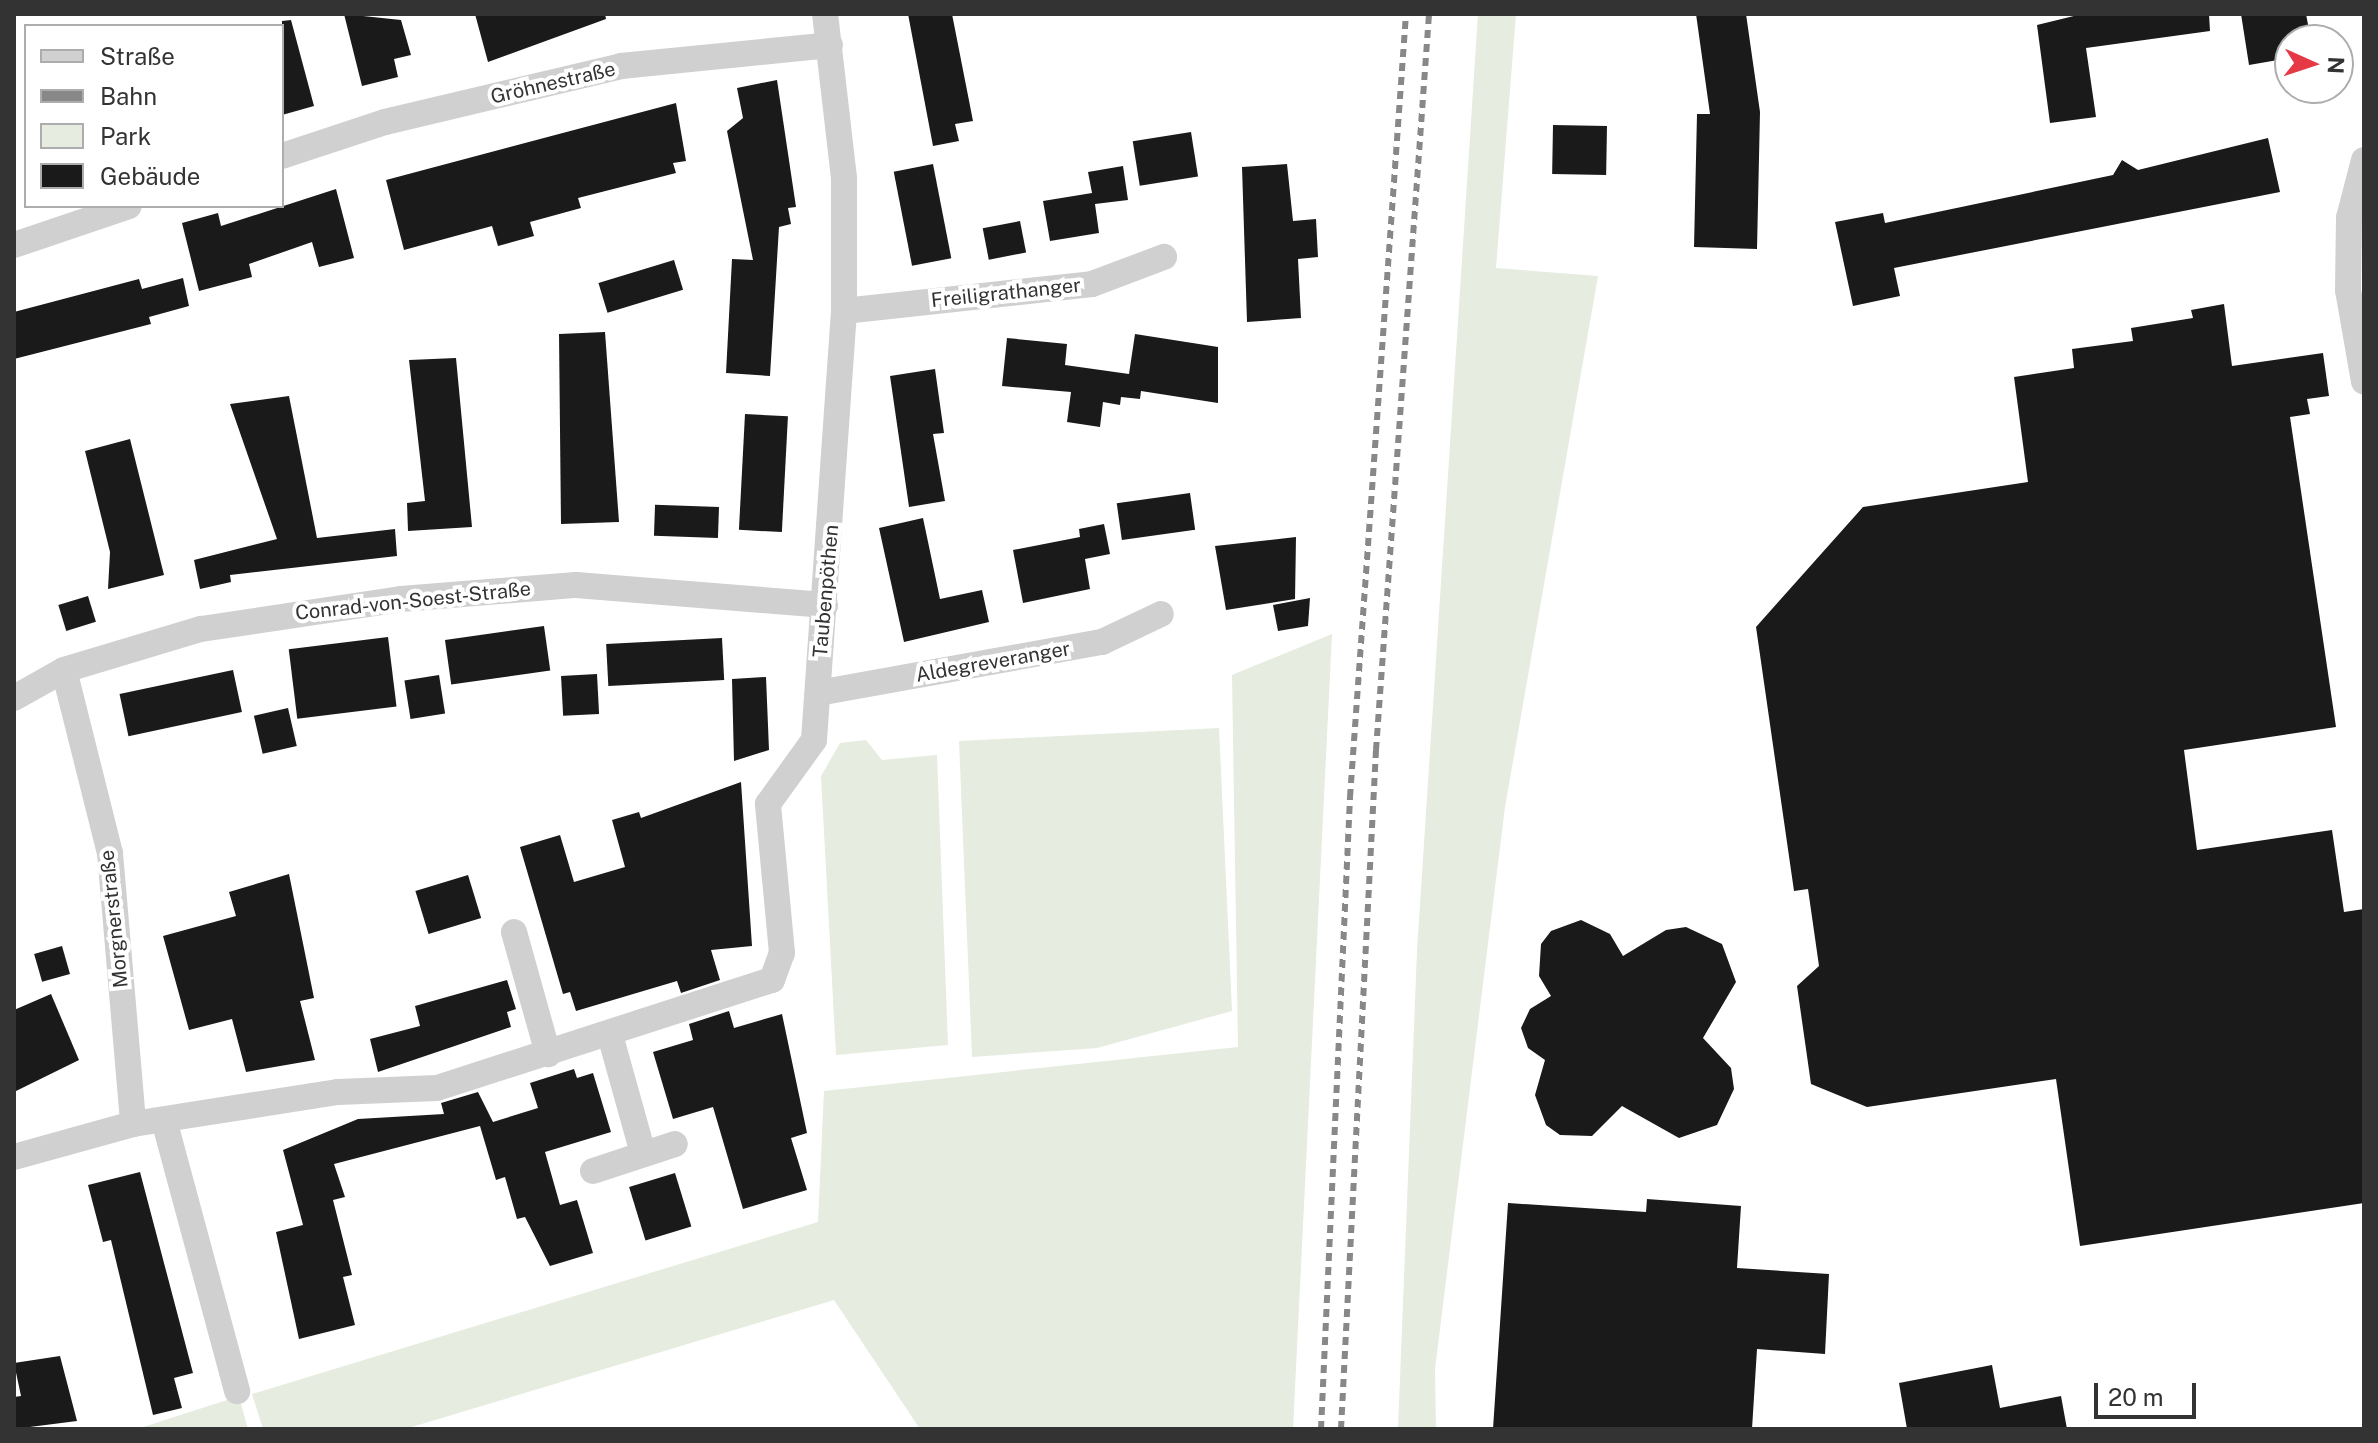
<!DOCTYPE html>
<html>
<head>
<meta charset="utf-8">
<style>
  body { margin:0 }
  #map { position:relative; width:2378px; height:1443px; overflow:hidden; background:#fff; font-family:"Public Sans",sans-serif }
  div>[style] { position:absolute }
  .green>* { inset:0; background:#e6ecdf }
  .building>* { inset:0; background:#1a1a1a; transform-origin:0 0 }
  .minor>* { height:26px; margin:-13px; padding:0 13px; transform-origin:13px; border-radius:13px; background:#d0d0d0 }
  .rail>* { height:6px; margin-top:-3px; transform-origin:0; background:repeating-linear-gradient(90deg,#888 0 8px,transparent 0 14px) }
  span { translate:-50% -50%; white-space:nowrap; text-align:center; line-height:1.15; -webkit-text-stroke:8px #fff; paint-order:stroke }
  .street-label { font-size:20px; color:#333 }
  .frame { position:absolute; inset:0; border:16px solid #333; pointer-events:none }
  .legend { position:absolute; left:24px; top:24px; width:260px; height:184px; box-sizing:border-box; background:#fff; border:2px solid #adadad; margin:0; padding:10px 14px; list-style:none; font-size:24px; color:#333 }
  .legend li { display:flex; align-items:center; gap:16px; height:40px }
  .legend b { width:40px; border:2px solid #adadad }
  .north { position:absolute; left:2274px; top:24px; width:80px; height:80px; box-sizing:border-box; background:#fff; border:2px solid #adadad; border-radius:50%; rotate:93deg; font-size:22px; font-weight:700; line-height:32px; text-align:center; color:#333 }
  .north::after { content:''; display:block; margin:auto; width:28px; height:36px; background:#e63946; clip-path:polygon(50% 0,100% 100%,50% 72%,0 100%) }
  .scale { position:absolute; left:2094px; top:1383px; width:102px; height:36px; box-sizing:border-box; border:4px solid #333; border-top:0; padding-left:10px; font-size:24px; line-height:28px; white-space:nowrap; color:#333; -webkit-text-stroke:6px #fff; paint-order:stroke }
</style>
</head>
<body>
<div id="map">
  <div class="green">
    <i style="clip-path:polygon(1478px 14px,1516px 14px,1496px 268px,1598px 276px,1505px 807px,1435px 1369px,1436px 1429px,1398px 1429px,1417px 951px)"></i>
    <i style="clip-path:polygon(1332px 634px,1293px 1429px,920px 1429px,834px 1300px,405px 1429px,263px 1429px,252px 1394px,818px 1222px,824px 1091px,1238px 1047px,1232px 675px)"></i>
    <i style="clip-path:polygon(1219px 728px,1232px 1011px,1097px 1048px,972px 1057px,959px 741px)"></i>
    <i style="clip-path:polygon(866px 740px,882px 760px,937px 755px,948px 1045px,836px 1055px,821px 776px,840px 743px)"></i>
    <i style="clip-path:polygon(227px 1400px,241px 1404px,248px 1429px,137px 1429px)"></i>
  </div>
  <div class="building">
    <i style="clip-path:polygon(344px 14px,401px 20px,411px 55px,394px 59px,398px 77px,362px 86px)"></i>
    <i style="clip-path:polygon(475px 14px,605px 14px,606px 19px,488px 62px)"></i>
    <i style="clip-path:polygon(908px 14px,952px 14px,973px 121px,955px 124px,959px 141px,933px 146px)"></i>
    <i style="clip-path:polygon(1696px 14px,1746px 14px,1760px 112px,1757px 249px,1694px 247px,1697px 114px,1710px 114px)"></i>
    <i style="clip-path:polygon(2082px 14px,2209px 14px,2210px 31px,2086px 48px,2096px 117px,2050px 123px,2037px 25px)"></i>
    <i style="clip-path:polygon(2241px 14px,2306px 14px,2311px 40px,2290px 40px,2290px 58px,2249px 65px)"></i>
    <i style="clip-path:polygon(291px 20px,314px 106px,282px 115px,282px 21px)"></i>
    <i style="clip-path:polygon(777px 80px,796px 207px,788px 208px,791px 224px,779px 227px,770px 376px,726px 373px,732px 259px,753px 260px,727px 131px,743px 118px,737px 88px)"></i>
    <i style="clip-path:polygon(676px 103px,686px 161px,673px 163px,676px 173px,578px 198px,581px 208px,530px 222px,534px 236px,498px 246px,492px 226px,404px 250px,386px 180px)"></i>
    <i style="left:1553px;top:125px;width:54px;height:49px;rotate:1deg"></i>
    <i style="left:1191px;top:132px;width:45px;height:59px;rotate:81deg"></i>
    <i style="clip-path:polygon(2268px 138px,2280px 192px,1894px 268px,1900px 296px,1853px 306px,1835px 222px,1883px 213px,1885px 223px,2113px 175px,2122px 160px,2138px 170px)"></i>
    <i style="left:933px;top:164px;width:96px;height:40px;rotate:79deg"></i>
    <i style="clip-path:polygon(1287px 164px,1293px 221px,1316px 219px,1318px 257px,1298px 259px,1301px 318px,1247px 322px,1242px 167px)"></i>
    <i style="clip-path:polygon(1123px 166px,1128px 200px,1095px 204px,1099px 233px,1050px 241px,1043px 201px,1092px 193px,1088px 172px)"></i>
    <i style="clip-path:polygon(336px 189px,354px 258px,319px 267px,312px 242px,249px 264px,252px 277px,199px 291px,182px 223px,218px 213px,221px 226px)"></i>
    <i style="left:1020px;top:221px;width:32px;height:38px;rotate:79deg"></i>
    <i style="left:674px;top:260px;width:31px;height:79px;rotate:73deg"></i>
    <i style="clip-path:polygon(183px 278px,189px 306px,149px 317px,151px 324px,14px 359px,14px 312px,139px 279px,142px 289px)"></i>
    <i style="clip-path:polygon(2224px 304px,2232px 366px,2323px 353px,2329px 396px,2307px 399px,2310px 414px,2290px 417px,2336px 727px,2184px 750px,2197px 850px,2332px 830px,2344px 912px,2364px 909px,2364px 1203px,2080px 1246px,2056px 1079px,1867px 1107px,1811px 1084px,1797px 986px,1819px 966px,1808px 889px,1794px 891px,1756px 627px,1863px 507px,2028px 482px,2014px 377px,2074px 368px,2072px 349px,2133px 341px,2131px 328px,2193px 318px,2191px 310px)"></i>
    <i style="clip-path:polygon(605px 332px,619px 522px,561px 524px,559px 334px)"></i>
    <i style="clip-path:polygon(1135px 334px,1218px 347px,1218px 403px,1141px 391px,1140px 399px,1121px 397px,1120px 405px,1103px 402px,1100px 427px,1067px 422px,1071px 392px,1002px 386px,1007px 338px,1067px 344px,1065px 365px,1129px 374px)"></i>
    <i style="clip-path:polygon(456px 358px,472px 527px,408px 531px,407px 503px,425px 501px,409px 360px)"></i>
    <i style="clip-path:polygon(935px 369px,944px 433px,933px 434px,945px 501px,909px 507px,890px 376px)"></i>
    <i style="clip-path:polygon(289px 396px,317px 538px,395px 529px,397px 556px,230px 575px,231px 582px,200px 589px,194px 560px,277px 539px,230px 404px)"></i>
    <i style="left:745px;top:414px;width:43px;height:116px;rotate:3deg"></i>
    <i style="clip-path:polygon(130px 439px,164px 575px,108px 589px,110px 552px,85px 451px)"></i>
    <i style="left:1190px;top:493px;width:37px;height:74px;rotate:82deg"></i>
    <i style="left:719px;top:507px;width:31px;height:64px;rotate:92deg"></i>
    <i style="clip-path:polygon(923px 518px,940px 599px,982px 590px,989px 622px,904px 642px,879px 528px)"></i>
    <i style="clip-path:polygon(1104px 524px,1110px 554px,1085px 559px,1090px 589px,1023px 603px,1013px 550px,1080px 537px,1079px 529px)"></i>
    <i style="clip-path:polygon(1296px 537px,1295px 599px,1226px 610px,1215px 546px)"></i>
    <i style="left:88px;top:596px;width:27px;height:31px;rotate:73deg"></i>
    <i style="clip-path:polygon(1310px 598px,1308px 626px,1278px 631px,1273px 605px)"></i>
    <i style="left:544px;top:626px;width:45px;height:100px;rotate:82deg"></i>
    <i style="left:388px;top:637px;width:70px;height:100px;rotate:83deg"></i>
    <i style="left:722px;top:638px;width:42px;height:116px;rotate:87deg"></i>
    <i style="left:233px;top:670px;width:43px;height:116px;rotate:78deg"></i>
    <i style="left:597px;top:674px;width:40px;height:36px;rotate:87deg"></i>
    <i style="left:439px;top:675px;width:39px;height:35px;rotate:81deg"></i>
    <i style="clip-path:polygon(766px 677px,769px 750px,734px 761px,732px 679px)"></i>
    <i style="left:288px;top:708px;width:39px;height:35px;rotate:77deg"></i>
    <i style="clip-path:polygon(741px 782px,752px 946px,711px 950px,720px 980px,681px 993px,677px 981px,576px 1011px,570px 992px,563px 994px,520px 847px,560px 835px,574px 882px,625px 867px,612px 820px,639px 812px,641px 818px)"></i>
    <i style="clip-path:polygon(289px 874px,314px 998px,300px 1001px,315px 1060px,246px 1072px,232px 1019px,189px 1030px,163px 936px,236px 916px,229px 892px)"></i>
    <i style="left:468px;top:875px;width:45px;height:55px;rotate:73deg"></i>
    <i style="clip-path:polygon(1581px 920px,1610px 934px,1623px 956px,1666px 930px,1686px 927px,1722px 944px,1736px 982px,1703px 1038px,1731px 1068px,1734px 1089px,1717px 1125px,1679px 1138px,1622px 1106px,1592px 1136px,1560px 1135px,1546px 1125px,1535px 1095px,1545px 1060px,1528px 1048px,1521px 1028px,1530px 1009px,1551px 996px,1539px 976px,1541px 944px,1551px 931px)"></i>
    <i style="left:62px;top:946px;width:29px;height:29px;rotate:74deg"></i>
    <i style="clip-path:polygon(507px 980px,516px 1009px,507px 1012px,511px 1027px,378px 1072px,370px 1039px,420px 1026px,415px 1006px)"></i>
    <i style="clip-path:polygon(51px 994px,79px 1060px,14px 1092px,14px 1010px)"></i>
    <i style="clip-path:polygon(729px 1011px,734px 1028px,782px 1014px,807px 1133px,791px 1138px,807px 1190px,743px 1209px,713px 1107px,673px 1119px,653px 1052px,693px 1040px,689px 1024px)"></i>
    <i style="clip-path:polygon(574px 1069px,577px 1078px,593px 1073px,611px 1132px,545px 1152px,560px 1205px,577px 1200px,593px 1253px,550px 1266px,525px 1217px,517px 1219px,505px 1177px,496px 1180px,480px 1126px,334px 1164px,345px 1197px,333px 1200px,352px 1275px,343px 1277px,355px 1325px,299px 1339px,276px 1232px,303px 1225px,283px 1150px,358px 1119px,444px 1114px,441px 1103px,478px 1092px,493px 1122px,538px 1108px,530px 1083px)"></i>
    <i style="clip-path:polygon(140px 1172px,193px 1373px,174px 1378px,182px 1408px,153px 1415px,111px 1240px,103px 1242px,88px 1185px)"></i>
    <i style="left:675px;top:1173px;width:56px;height:48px;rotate:73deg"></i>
    <i style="clip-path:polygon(1647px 1199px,1741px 1206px,1737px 1268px,1829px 1274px,1825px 1354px,1757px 1349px,1752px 1429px,1493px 1429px,1508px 1203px,1646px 1212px)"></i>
    <i style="clip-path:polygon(60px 1356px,77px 1421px,14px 1429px,14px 1397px,21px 1396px,14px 1363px)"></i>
    <i style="clip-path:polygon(1992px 1365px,2000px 1408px,2061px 1396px,2067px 1429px,1907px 1429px,1899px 1383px)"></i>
  </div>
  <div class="minor">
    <i style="left:282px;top:156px;width:108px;rotate:-18.3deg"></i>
    <i style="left:385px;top:122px;width:243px;rotate:-13.3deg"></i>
    <i style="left:621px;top:66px;width:210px;rotate:-5.7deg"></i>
    <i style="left:2364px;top:160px;width:60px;rotate:104.5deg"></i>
    <i style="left:2349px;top:218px;width:72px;rotate:90.8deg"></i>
    <i style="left:2348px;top:290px;width:93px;rotate:80.1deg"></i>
    <i style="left:14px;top:245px;width:121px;rotate:-18.7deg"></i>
    <i style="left:844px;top:311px;width:249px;rotate:-6.2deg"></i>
    <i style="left:1092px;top:284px;width:77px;rotate:-20.6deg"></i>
    <i style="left:64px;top:670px;width:189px;rotate:75.9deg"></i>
    <i style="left:110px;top:853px;width:272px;rotate:85.1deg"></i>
    <i style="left:818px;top:693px;width:289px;rotate:-10.2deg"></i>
    <i style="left:1102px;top:642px;width:65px;rotate:-25.4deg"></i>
    <i style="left:14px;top:698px;width:57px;rotate:-29.2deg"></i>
    <i style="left:64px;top:670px;width:143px;rotate:-16.7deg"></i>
    <i style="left:201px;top:629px;width:202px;rotate:-8.5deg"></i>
    <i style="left:401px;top:599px;width:176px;rotate:-4.6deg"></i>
    <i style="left:576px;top:585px;width:250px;rotate:4.6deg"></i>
    <i style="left:514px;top:932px;width:127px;rotate:74.4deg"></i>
    <i style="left:610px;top:1035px;width:123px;rotate:74.4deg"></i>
    <i style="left:164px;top:1120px;width:281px;rotate:74.9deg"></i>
    <i style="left:14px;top:1157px;width:123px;rotate:-15.5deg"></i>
    <i style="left:133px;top:1124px;width:207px;rotate:-8.9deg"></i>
    <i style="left:338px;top:1092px;width:99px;rotate:-2.3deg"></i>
    <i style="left:437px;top:1088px;width:352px;rotate:-17.9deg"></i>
    <i style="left:772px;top:980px;width:29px;rotate:-70deg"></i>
    <i style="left:782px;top:953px;width:150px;rotate:-95.4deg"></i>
    <i style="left:768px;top:804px;width:79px;rotate:-54.3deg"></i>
    <i style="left:814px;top:740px;width:430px;rotate:-86deg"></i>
    <i style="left:844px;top:311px;width:133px;rotate:-90deg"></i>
    <i style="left:844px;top:178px;width:165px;rotate:-96.6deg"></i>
    <i style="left:593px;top:1171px;width:86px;rotate:-18.2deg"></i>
  </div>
  <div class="rail">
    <i style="left:1321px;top:1429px;width:633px;rotate:-87.37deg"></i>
    <i style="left:1350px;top:797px;width:785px;rotate:-85.91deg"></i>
    <i style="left:1341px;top:1429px;width:680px;rotate:-87.05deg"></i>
    <i style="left:1376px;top:750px;width:738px;rotate:-85.88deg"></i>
  </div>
  <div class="street-label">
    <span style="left:553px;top:83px;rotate:-13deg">Gröhnestraße</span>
    <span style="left:1006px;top:293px;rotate:-6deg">Freiligrathanger</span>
    <span style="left:826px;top:591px;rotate:-85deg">Taubenpöthen</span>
    <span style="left:413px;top:601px;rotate:-6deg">Conrad-von-Soest-Straße</span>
    <span style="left:993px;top:662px;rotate:-10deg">Aldegreveranger</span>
    <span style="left:114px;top:919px;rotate:-96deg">Morgnerstraße</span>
  </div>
  <div class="frame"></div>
  <ul class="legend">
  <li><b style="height:10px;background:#d0d0d0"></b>Straße</li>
  <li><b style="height:10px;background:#888"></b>Bahn</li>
  <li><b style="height:22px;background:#e6ecdf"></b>Park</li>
  <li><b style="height:22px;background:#1a1a1a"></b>Gebäude</li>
  </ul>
  <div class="north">N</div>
  <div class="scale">20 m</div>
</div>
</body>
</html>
